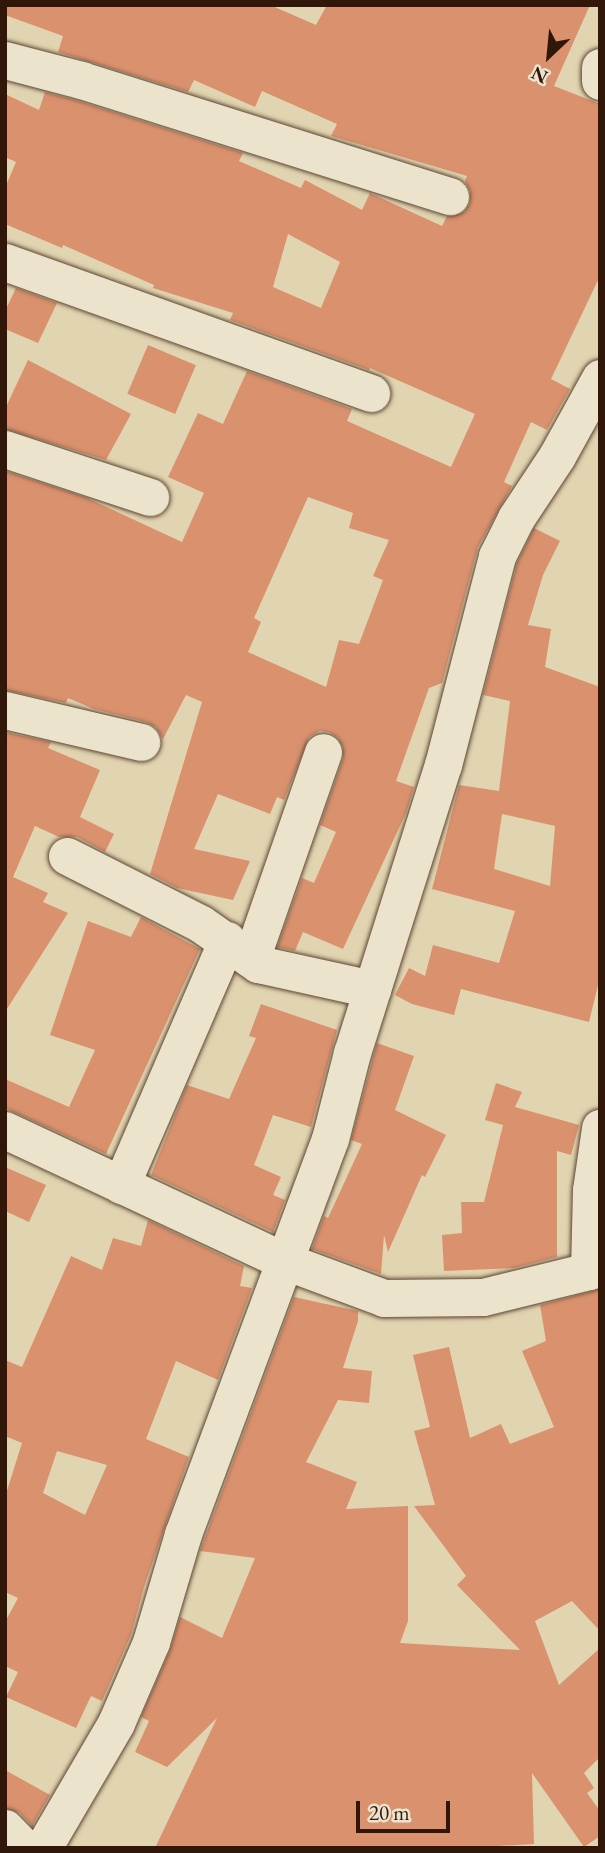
<!DOCTYPE html>
<html>
<head>
<meta charset="utf-8">
<style>
  body { margin:0 }
  #map { position:relative; width:605px; height:1853px; overflow:hidden; background:#e1d4b0; font-family:"EB Garamond",serif }
  div>[style] { position:absolute }
  .building>* { inset:0; background:#da916e; transform-origin:0 0 }
  .roads { filter:drop-shadow(0 0 2px #5d4633) drop-shadow(0 0 2px #5d4633) }
  .minor>* { height:37px; margin:-18.5px; padding:0 18.5px; transform-origin:18.5px; border-radius:18.5px; background:#ece3cc }
  span { translate:-50% -50%; white-space:nowrap; text-align:center; line-height:1.15; -webkit-text-stroke:7px #ece3cc; paint-order:stroke }
  .frame { position:absolute; inset:0; border:7px solid #311709; pointer-events:none }
  .north { position:absolute; left:514px; top:21px; width:70px; height:70px; -webkit-text-stroke:5px #ece3cc; paint-order:stroke; rotate:206deg; font-size:19px; font-weight:700; line-height:28px; text-align:center; color:#311709 }
  .north::after { content:''; display:block; margin:auto; width:24px; height:32px; background:#311709; clip-path:polygon(50% 0,100% 100%,50% 72%,0 100%) }
  .scale { position:absolute; left:356px; top:1801px; width:94px; height:32px; box-sizing:border-box; border:4px solid #311709; border-top:0; padding-left:9px; font-size:21px; line-height:24px; white-space:nowrap; color:#311709; -webkit-text-stroke:5px #ece3cc; paint-order:stroke }
</style>
</head>
<body>
<div id="map">
  <div class="building">
    <i style="clip-path:polygon(evenodd,5px 5px,270px 5px,316px 25px,327px 5px,590px 5px,554px 86px,600px 104px,600px 276px,551px 379px,570px 389px,547px 430px,531px 422px,504px 482px,512px 486px,478px 547px,442px 683px,429px 688px,396px 781px,414px 787px,406px 813px,343px 949px,303px 932px,295px 951px,277px 947px,302px 878px,314px 883px,336px 832px,320px 825px,343px 759px,343px 747px,338px 738px,329px 732px,320px 731px,309px 737px,284px 800px,277px 797px,270px 814px,218px 794px,194px 849px,250px 861px,233px 900px,177px 888px,150px 874px,202px 702px,186px 695px,163px 739px,156px 727px,146px 722px,94px 709px,68px 698px,66px 703px,5px 690px,5px 471px,85px 497px,182px 542px,204px 493px,168px 477px,198px 413px,223px 424px,247px 371px,352px 409px,347px 421px,451px 467px,475px 414px,370px 368px,369px 370px,230px 320px,233px 313px,153px 288px,154px 285px,63px 245px,62px 248px,5px 224px,5px 188px,16px 162px,5px 157px,5px 94px,39px 110px,45px 92px,75px 100px,243px 153px,239px 161px,301px 188px,305px 180px,362px 210px,370px 193px,442px 226px,447px 216px,464px 212px,470px 203px,470px 191px,465px 181px,467px 176px,331px 136px,337px 124px,262px 91px,255px 107px,194px 80px,188px 92px,58px 52px,63px 36px,5px 15px,5px 5px,288px 234px,340px 262px,321px 308px,273px 287px,288px 234px,5px 5px,308px 497px,353px 513px,349px 528px,389px 540px,373px 576px,383px 580px,359px 644px,339px 640px,326px 687px,248px 652px,261px 622px,254px 618px,308px 497px)"></i>
    <i style="clip-path:polygon(16px 288px,57px 303px,38px 343px,5px 329px,5px 311px)"></i>
    <i style="left:148px;top:345px;width:52px;height:53px;rotate:23deg"></i>
    <i style="clip-path:polygon(28px 360px,131px 414px,106px 460px,5px 429px,5px 409px)"></i>
    <i style="clip-path:polygon(evenodd,534px 528px,560px 541px,543px 575px,528px 625px,551px 629px,545px 667px,600px 687px,600px 977px,589px 1022px,461px 989px,454px 1015px,412px 1004px,395px 995px,409px 968px,425px 976px,433px 945px,499px 963px,515px 911px,432px 889px,459px 785px,499px 791px,510px 701px,483px 695px,517px 563px,534px 528px,502px 814px,555px 826px,550px 886px,494px 869px,502px 814px)"></i>
    <i style="clip-path:polygon(5px 732px,51px 742px,48px 748px,100px 770px,80px 817px,114px 834px,105px 852px,77px 837px,59px 837px,35px 826px,13px 877px,48px 893px,43px 902px,68px 913px,5px 1012px)"></i>
    <i style="clip-path:polygon(141px 917px,200px 949px,106px 1154px,5px 1108px,5px 1079px,69px 1107px,95px 1050px,50px 1035px,88px 921px,131px 937px)"></i>
    <i style="clip-path:polygon(261px 1004px,337px 1030px,311px 1127px,273px 1115px,254px 1165px,281px 1177px,273px 1195px,285px 1200px,273px 1232px,151px 1175px,187px 1085px,229px 1099px,256px 1038px,249px 1036px)"></i>
    <i style="clip-path:polygon(377px 1043px,414px 1056px,395px 1110px,446px 1135px,425px 1177px,422px 1175px,388px 1252px,384px 1235px,381px 1274px,312px 1249px,324px 1216px,328px 1218px,362px 1144px,351px 1140px)"></i>
    <i style="clip-path:polygon(496px 1083px,522px 1092px,515px 1107px,579px 1125px,571px 1155px,557px 1151px,557px 1257px,514px 1268px,444px 1271px,442px 1235px,462px 1233px,461px 1202px,484px 1202px,503px 1125px,485px 1120px)"></i>
    <i style="clip-path:polygon(5px 1167px,46px 1185px,29px 1222px,5px 1211px)"></i>
    <i style="clip-path:polygon(evenodd,148px 1220px,244px 1266px,240px 1286px,252px 1288px,218px 1380px,176px 1361px,146px 1439px,189px 1457px,144px 1587px,131px 1635px,102px 1701px,91px 1696px,76px 1728px,6px 1697px,18px 1672px,5px 1666px,5px 1622px,18px 1598px,5px 1592px,5px 1497px,22px 1443px,5px 1436px,5px 1360px,22px 1367px,71px 1256px,102px 1270px,113px 1238px,141px 1246px,148px 1220px,57px 1451px,107px 1465px,85px 1515px,43px 1493px,57px 1451px)"></i>
    <i style="clip-path:polygon(600px 1289px,600px 1631px,572px 1601px,535px 1621px,559px 1685px,600px 1648px,600px 1757px,584px 1773px,594px 1788px,587px 1793px,600px 1811px,600px 1836px,584px 1847px,532px 1773px,534px 1844px,464px 1848px,155px 1848px,217px 1718px,167px 1767px,135px 1752px,149px 1721px,141px 1717px,170px 1650px,180px 1617px,222px 1638px,255px 1558px,200px 1551px,294px 1297px,358px 1311px,358px 1321px,343px 1368px,372px 1371px,369px 1403px,338px 1400px,306px 1462px,357px 1482px,346px 1509px,408px 1506px,408px 1621px,400px 1643px,520px 1650px,457px 1585px,466px 1576px,414px 1506px,435px 1505px,414px 1431px,430px 1427px,413px 1355px,449px 1347px,470px 1438px,501px 1424px,510px 1444px,554px 1427px,522px 1351px,546px 1341px,540px 1305px)"></i>
    <i style="clip-path:polygon(5px 1770px,50px 1795px,32px 1826px,20px 1813px,5px 1808px)"></i>
  </div>
  <div class="roads">
    <div class="minor">
      <i style="left:5px;top:60px;width:79px;rotate:14.7deg"></i>
      <i style="left:81px;top:80px;width:387px;rotate:17.5deg"></i>
      <i style="left:600px;top:67px;width:14px;rotate:90deg"></i>
      <i style="left:5px;top:262px;width:389px;rotate:19.7deg"></i>
      <i style="left:5px;top:449px;width:153px;rotate:18.3deg"></i>
      <i style="left:5px;top:710px;width:140px;rotate:13.2deg"></i>
      <i style="left:67px;top:856px;width:150px;rotate:26.9deg"></i>
      <i style="left:201px;top:924px;width:70px;rotate:35.1deg"></i>
      <i style="left:258px;top:964px;width:117px;rotate:12.4deg"></i>
      <i style="left:251px;top:959px;width:219px;rotate:-70.8deg"></i>
      <i style="left:5px;top:1130px;width:306px;rotate:25.1deg"></i>
      <i style="left:282px;top:1260px;width:109px;rotate:20.4deg"></i>
      <i style="left:384px;top:1298px;width:99px;rotate:-0.6deg"></i>
      <i style="left:483px;top:1297px;width:109px;rotate:-13.8deg"></i>
      <i style="left:589px;top:1271px;width:13px;rotate:-32deg"></i>
      <i style="left:121px;top:1185px;width:267px;rotate:-66.6deg"></i>
      <i style="left:589px;top:1271px;width:81px;rotate:-88.6deg"></i>
      <i style="left:591px;top:1190px;width:63px;rotate:-81.7deg"></i>
      <i style="left:5px;top:1828px;width:28px;rotate:46deg"></i>
      <i style="left:43px;top:1848px;width:145px;rotate:-59.7deg"></i>
      <i style="left:116px;top:1723px;width:88px;rotate:-66.6deg"></i>
      <i style="left:151px;top:1642px;width:113px;rotate:-73.5deg"></i>
      <i style="left:183px;top:1534px;width:421px;rotate:-69.6deg"></i>
      <i style="left:330px;top:1139px;width:89px;rotate:-75.7deg"></i>
      <i style="left:352px;top:1053px;width:302px;rotate:-72.5deg"></i>
      <i style="left:443px;top:765px;width:216px;rotate:-75.5deg"></i>
      <i style="left:497px;top:556px;width:42px;rotate:-63.4deg"></i>
      <i style="left:516px;top:518px;width:74px;rotate:-56.5deg"></i>
      <i style="left:557px;top:456px;width:89px;rotate:-61.1deg"></i>
    </div>
  </div>
  <div class="frame"></div>
  <div class="north">N</div>
  <div class="scale">20 m</div>
</div>
</body>
</html>
